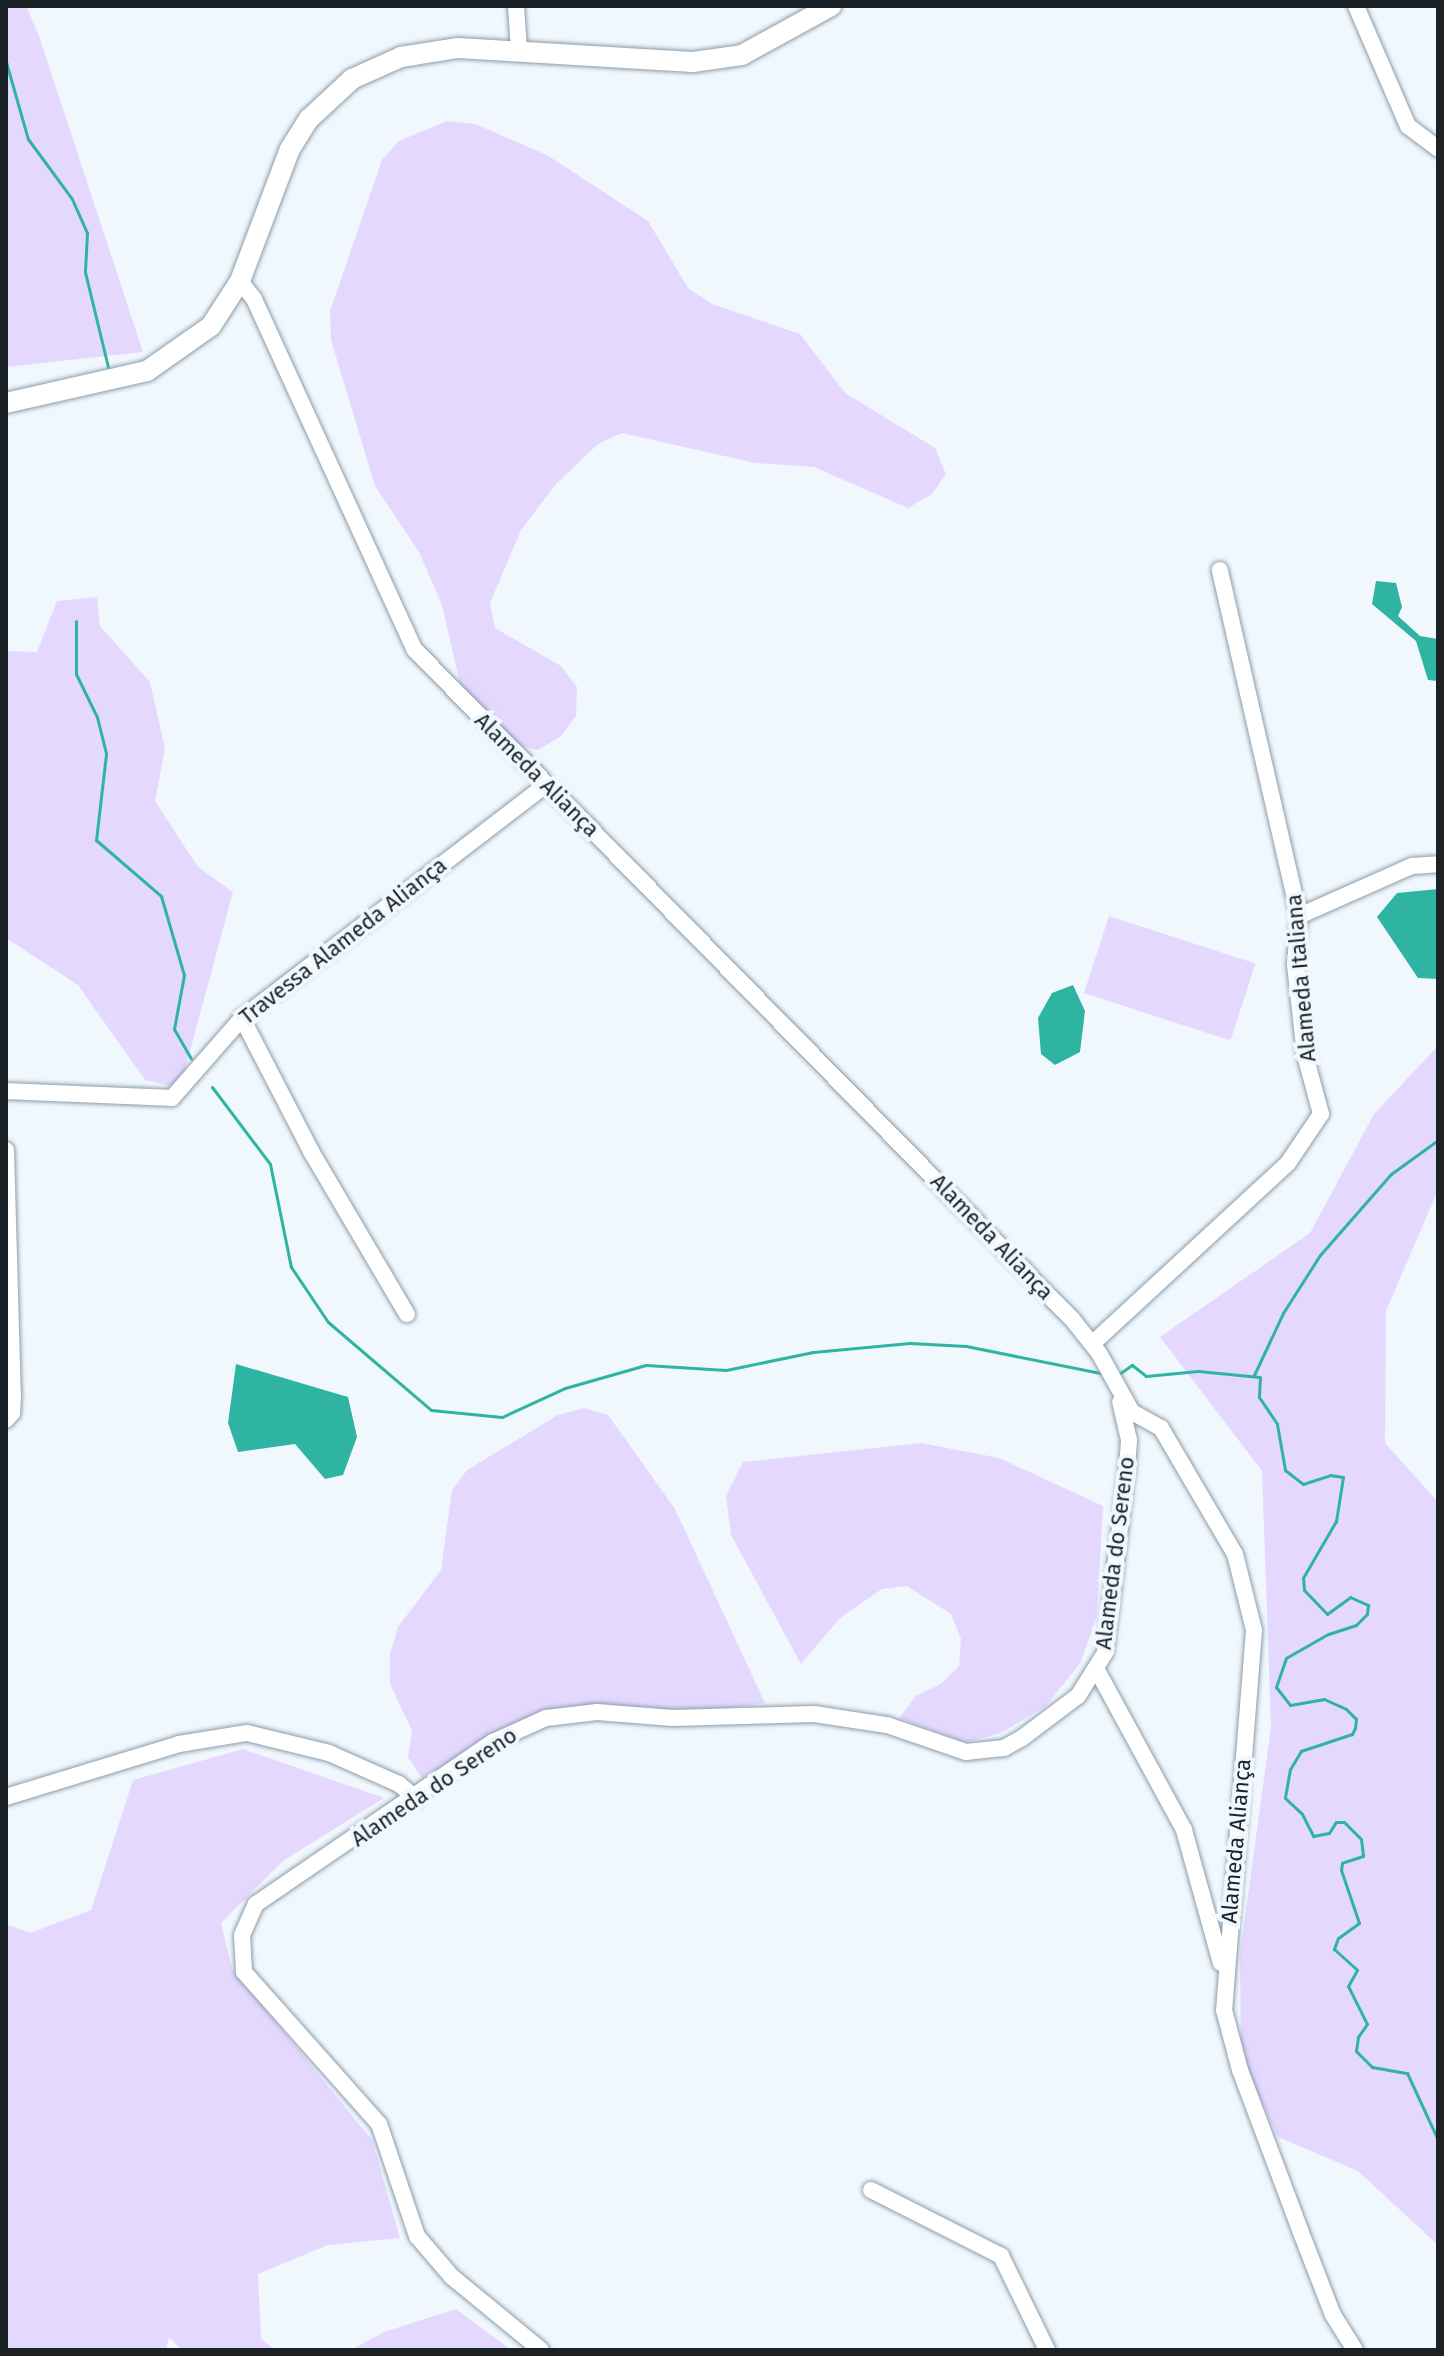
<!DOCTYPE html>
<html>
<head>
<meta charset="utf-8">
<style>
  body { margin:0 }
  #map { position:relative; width:1444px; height:2356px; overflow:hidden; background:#f0f8fe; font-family:"Fira Sans",sans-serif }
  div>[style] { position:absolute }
  .green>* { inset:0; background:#e4d8ff; transform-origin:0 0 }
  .water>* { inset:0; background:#2fb3a3 }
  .stream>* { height:3px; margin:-1.5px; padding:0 1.5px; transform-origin:1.5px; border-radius:1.5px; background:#2fb3a3 }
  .roads { filter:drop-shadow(0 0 2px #8b9dab) drop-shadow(0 0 2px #8b9dab) }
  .minor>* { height:16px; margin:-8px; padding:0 8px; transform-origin:8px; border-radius:8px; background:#fff }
  .major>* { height:20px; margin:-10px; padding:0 10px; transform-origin:10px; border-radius:10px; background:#fff }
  span { translate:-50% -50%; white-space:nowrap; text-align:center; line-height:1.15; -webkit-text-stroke:8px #f0f8fe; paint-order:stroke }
  .street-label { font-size:22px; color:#1b2227 }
  .frame { position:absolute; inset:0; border:8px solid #1b2227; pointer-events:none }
</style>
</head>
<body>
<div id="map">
  <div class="green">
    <i style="clip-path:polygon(6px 6px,26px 6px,39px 36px,143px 352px,6px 367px)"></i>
    <i style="clip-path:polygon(447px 121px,475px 124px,547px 155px,648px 221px,688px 288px,712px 304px,800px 334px,845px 393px,935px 448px,946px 474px,932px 494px,908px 508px,814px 467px,755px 463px,622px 433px,598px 444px,556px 484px,521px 530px,490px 603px,495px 628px,561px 666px,577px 687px,576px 716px,560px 737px,538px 750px,513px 744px,460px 683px,442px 605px,419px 552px,375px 486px,331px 340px,330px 311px,382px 160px,399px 141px)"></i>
    <i style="clip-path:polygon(97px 597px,100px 626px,150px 682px,165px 749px,155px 801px,198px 867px,233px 892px,180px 1088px,145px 1080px,78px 985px,6px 938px,6px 651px,37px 652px,57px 601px)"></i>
    <i style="left:1109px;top:916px;width:154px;height:81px;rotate:18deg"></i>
    <i style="clip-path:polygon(1438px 1046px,1438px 1190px,1386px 1311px,1385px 1443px,1438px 1502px,1438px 2245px,1358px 2171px,1278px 2137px,1241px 2056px,1240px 1954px,1271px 1727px,1262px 1471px,1160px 1337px,1310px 1233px,1374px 1114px)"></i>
    <i style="clip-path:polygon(584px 1408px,608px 1415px,675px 1509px,765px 1703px,722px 1709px,574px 1709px,422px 1778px,408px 1757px,412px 1731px,390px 1684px,390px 1654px,398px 1627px,441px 1570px,452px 1490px,467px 1470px,558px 1415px)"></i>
    <i style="clip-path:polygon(921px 1443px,999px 1458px,1103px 1506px,1097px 1616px,1081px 1662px,1046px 1706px,1001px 1733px,966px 1742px,899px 1718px,916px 1696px,941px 1684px,959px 1666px,961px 1639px,951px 1614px,907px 1586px,882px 1589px,840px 1618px,801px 1664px,731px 1535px,726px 1496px,743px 1462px)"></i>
    <i style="clip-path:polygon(243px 1749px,384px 1798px,283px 1861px,221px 1923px,232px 1968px,372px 2140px,400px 2238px,328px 2245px,258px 2274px,261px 2339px,276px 2350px,182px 2350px,169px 2337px,166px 2350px,6px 2350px,6px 1924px,30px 1933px,91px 1910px,133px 1780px)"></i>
    <i style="clip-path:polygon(456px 2309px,511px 2350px,351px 2350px,384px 2332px)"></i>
  </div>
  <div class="water">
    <i style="clip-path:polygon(1376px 581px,1396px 583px,1402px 607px,1398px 616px,1420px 636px,1438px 639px,1438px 681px,1428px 680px,1416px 641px,1372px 604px)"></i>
    <i style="clip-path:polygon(1438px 889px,1438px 979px,1418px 978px,1377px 917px,1397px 893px)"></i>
    <i style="clip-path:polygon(1073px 985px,1085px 1011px,1080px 1052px,1055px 1065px,1041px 1054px,1038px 1018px,1052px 993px)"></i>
    <i style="clip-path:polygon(236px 1364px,348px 1397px,357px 1437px,343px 1475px,325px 1479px,295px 1444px,238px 1452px,228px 1423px)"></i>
  </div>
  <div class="stream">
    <i style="left:6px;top:62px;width:80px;rotate:74.1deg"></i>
    <i style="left:28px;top:139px;width:74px;rotate:53.7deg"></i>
    <i style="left:72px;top:199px;width:37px;rotate:66deg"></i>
    <i style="left:87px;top:233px;width:39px;rotate:93deg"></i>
    <i style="left:85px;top:272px;width:98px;rotate:76.4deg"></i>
    <i style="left:76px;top:621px;width:53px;rotate:90deg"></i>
    <i style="left:76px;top:674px;width:48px;rotate:64deg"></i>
    <i style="left:97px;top:717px;width:38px;rotate:76deg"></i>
    <i style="left:106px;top:754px;width:87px;rotate:96.6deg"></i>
    <i style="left:96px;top:840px;width:86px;rotate:40.7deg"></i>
    <i style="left:161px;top:896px;width:82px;rotate:73.8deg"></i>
    <i style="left:184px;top:975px;width:55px;rotate:100.5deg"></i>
    <i style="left:174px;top:1029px;width:34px;rotate:60deg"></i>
    <i style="left:212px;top:1087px;width:96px;rotate:53deg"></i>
    <i style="left:270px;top:1164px;width:105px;rotate:78.5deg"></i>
    <i style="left:291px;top:1267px;width:66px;rotate:56.1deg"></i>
    <i style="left:328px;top:1322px;width:135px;rotate:40.5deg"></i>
    <i style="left:431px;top:1410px;width:71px;rotate:5.6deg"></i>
    <i style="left:502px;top:1417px;width:69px;rotate:-24.7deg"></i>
    <i style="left:565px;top:1388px;width:84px;rotate:-15.9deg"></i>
    <i style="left:646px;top:1365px;width:80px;rotate:3.6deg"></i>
    <i style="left:726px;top:1370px;width:89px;rotate:-11.7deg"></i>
    <i style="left:813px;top:1352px;width:97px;rotate:-5.3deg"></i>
    <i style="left:910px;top:1343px;width:56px;rotate:3.1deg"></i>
    <i style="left:966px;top:1346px;width:142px;rotate:11.4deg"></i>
    <i style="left:1119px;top:1374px;width:16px;rotate:-35deg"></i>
    <i style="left:1132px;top:1365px;width:18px;rotate:38deg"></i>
    <i style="left:1146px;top:1376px;width:52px;rotate:-5.5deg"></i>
    <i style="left:1198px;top:1371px;width:62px;rotate:5.5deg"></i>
    <i style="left:1260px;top:1377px;width:20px;rotate:93deg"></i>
    <i style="left:1259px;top:1397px;width:32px;rotate:56deg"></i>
    <i style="left:1277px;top:1424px;width:47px;rotate:80.1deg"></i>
    <i style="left:1285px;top:1470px;width:23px;rotate:38deg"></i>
    <i style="left:1303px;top:1484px;width:28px;rotate:-18deg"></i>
    <i style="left:1330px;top:1475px;width:13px;rotate:9deg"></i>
    <i style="left:1343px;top:1477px;width:45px;rotate:99deg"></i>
    <i style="left:1336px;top:1521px;width:66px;rotate:120.1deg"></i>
    <i style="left:1303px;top:1578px;width:12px;rotate:85deg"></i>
    <i style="left:1304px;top:1590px;width:33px;rotate:46deg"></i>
    <i style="left:1327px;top:1614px;width:29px;rotate:-36deg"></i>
    <i style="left:1350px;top:1597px;width:20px;rotate:24deg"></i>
    <i style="left:1368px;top:1605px;width:9px;rotate:96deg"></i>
    <i style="left:1367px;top:1614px;width:16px;rotate:135deg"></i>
    <i style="left:1356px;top:1625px;width:29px;rotate:162deg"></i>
    <i style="left:1328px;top:1634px;width:48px;rotate:150.3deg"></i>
    <i style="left:1286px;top:1658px;width:31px;rotate:109deg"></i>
    <i style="left:1276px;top:1687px;width:23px;rotate:52deg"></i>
    <i style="left:1290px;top:1705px;width:35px;rotate:-10deg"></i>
    <i style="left:1324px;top:1699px;width:24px;rotate:24deg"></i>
    <i style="left:1346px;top:1709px;width:14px;rotate:45deg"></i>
    <i style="left:1356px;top:1719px;width:9px;rotate:96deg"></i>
    <i style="left:1355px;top:1728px;width:7px;rotate:117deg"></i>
    <i style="left:1352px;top:1734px;width:54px;rotate:161.6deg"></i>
    <i style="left:1301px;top:1751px;width:21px;rotate:121deg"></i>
    <i style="left:1290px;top:1769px;width:29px;rotate:100deg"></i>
    <i style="left:1285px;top:1798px;width:23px;rotate:43deg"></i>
    <i style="left:1302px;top:1814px;width:25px;rotate:63deg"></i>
    <i style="left:1313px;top:1836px;width:16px;rotate:-11deg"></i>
    <i style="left:1329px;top:1833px;width:13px;rotate:-58deg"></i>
    <i style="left:1336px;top:1822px;width:8px"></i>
    <i style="left:1344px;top:1822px;width:24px;rotate:45deg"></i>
    <i style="left:1361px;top:1839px;width:17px;rotate:83deg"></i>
    <i style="left:1363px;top:1856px;width:22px;rotate:162deg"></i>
    <i style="left:1342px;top:1863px;width:7px;rotate:98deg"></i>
    <i style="left:1341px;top:1870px;width:56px;rotate:71.2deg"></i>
    <i style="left:1359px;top:1923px;width:26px;rotate:144deg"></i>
    <i style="left:1338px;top:1938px;width:12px;rotate:110deg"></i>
    <i style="left:1334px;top:1949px;width:31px;rotate:42deg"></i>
    <i style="left:1357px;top:1970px;width:18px;rotate:119deg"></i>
    <i style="left:1348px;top:1986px;width:42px;rotate:63.4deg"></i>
    <i style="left:1367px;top:2024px;width:16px;rotate:125deg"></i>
    <i style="left:1358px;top:2037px;width:14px;rotate:98deg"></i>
    <i style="left:1356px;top:2051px;width:23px;rotate:45deg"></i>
    <i style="left:1372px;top:2067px;width:36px;rotate:10deg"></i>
    <i style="left:1407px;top:2073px;width:74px;rotate:65.2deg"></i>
    <i style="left:1254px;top:1375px;width:68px;rotate:-64.9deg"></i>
    <i style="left:1283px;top:1313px;width:69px;rotate:-57.5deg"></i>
    <i style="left:1320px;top:1255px;width:108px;rotate:-48.8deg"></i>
    <i style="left:1391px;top:1174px;width:58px;rotate:-35.9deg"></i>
    <i style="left:1438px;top:2171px;width:4px;rotate:90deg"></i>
  </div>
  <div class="roads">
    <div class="minor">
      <i style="left:516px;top:6px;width:44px;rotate:86.1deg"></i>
      <i style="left:1356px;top:6px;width:131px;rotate:66.6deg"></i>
      <i style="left:1408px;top:126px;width:38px;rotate:37deg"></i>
      <i style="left:240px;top:281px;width:23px;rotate:52deg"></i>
      <i style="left:254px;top:299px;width:386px;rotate:65.4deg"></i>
      <i style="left:415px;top:650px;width:938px;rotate:45.52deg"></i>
      <i style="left:1072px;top:1319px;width:43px;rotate:51.5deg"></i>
      <i style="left:1099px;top:1353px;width:68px;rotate:60.8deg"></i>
      <i style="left:1132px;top:1412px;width:33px;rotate:29deg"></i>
      <i style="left:1161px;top:1428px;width:146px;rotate:59.6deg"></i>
      <i style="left:1235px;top:1554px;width:78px;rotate:76deg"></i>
      <i style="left:1254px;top:1630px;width:381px;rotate:94.5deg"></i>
      <i style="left:1224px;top:2010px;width:62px;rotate:75.1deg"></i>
      <i style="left:1240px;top:2070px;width:171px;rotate:69.4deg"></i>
      <i style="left:1300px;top:2230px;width:91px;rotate:68.8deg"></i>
      <i style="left:1333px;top:2315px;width:41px;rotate:57.8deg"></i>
      <i style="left:1299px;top:916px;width:124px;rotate:-23.9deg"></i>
      <i style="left:1412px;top:866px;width:26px;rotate:-4deg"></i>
      <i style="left:242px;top:1018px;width:152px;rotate:62.6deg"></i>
      <i style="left:312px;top:1153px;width:187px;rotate:59.5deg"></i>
      <i style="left:6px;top:1091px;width:166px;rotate:2.4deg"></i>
      <i style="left:172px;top:1098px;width:106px;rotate:-48.8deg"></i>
      <i style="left:242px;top:1018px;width:383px;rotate:-37.5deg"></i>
      <i style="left:6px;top:1150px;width:245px;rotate:88.4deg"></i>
      <i style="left:13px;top:1395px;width:18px;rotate:93deg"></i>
      <i style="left:12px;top:1413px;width:9px;rotate:131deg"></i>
      <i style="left:1092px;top:1344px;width:267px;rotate:-42.7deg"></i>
      <i style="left:1288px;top:1163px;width:59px;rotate:-56deg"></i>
      <i style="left:1321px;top:1114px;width:61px;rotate:-105.2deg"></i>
      <i style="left:1305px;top:1055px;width:91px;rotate:-96.3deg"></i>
      <i style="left:1295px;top:965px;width:49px;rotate:-85.3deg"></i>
      <i style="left:1299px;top:916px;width:355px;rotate:-102.9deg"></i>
      <i style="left:1098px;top:1672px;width:180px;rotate:61.4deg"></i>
      <i style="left:1184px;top:1830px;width:138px;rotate:74.5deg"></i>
      <i style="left:6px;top:1797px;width:181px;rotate:-17deg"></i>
      <i style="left:179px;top:1744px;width:69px;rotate:-9.2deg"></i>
      <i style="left:247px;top:1733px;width:84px;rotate:13.7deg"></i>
      <i style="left:329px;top:1753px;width:77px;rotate:23.9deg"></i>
      <i style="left:399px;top:1784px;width:23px;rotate:41deg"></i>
      <i style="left:871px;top:2190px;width:146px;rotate:26.9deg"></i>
      <i style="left:1001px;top:2256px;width:105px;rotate:63.9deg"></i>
      <i style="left:541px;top:2350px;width:115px;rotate:-140.6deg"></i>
      <i style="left:452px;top:2277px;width:54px;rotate:-130.5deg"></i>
      <i style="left:417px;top:2236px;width:118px;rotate:-108.7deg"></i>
      <i style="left:379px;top:2124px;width:203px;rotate:-131.6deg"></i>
      <i style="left:244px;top:1972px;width:37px;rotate:-93deg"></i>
      <i style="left:242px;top:1935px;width:34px;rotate:-66deg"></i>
      <i style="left:256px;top:1904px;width:287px;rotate:-34.4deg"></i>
      <i style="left:493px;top:1742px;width:58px;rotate:-24.4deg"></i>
      <i style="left:546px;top:1718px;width:51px;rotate:-6.7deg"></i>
      <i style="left:597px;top:1712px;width:76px;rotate:4.5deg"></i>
      <i style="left:673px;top:1718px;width:141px;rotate:-1.6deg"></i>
      <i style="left:814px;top:1714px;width:74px;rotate:8.6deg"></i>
      <i style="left:887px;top:1725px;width:83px;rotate:18.9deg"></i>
      <i style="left:966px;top:1752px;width:38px;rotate:-6deg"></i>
      <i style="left:1004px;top:1748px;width:21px;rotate:-29deg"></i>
      <i style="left:1022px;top:1738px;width:70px;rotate:-36.9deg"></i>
      <i style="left:1078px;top:1696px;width:51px;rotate:-57.9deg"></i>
      <i style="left:1105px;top:1653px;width:185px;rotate:-83.2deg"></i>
      <i style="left:1127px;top:1469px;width:29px;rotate:-86deg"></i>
      <i style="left:1129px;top:1440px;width:39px;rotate:-103deg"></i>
    </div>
    <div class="major">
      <i style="left:6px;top:403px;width:145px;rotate:-12.8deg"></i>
      <i style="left:147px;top:371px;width:78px;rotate:-35.1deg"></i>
      <i style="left:211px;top:326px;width:54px;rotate:-57.2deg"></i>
      <i style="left:240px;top:281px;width:141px;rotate:-69.3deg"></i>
      <i style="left:290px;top:149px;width:36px;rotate:-58deg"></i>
      <i style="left:309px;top:119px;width:59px;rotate:-42.9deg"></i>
      <i style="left:352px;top:79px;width:54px;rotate:-24.2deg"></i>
      <i style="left:401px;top:57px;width:58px;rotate:-9deg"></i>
      <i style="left:458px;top:48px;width:235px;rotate:3.4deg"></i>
      <i style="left:693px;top:62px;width:49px;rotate:-8.1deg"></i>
      <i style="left:742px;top:55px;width:102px;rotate:-28.8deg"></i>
    </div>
  </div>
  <div class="street-label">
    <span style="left:537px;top:775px;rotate:45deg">Alameda Aliança</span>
    <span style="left:343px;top:941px;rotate:-38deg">Travessa Alameda Aliança</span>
    <span style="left:1301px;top:978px;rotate:-95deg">Alameda Italiana</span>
    <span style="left:992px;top:1237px;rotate:46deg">Alameda Aliança</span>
    <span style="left:1115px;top:1553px;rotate:-83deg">Alameda do Sereno</span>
    <span style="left:434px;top:1787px;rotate:-34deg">Alameda do Sereno</span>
    <span style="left:1236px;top:1841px;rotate:-85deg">Alameda Aliança</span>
  </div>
  <div class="frame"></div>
</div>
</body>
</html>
